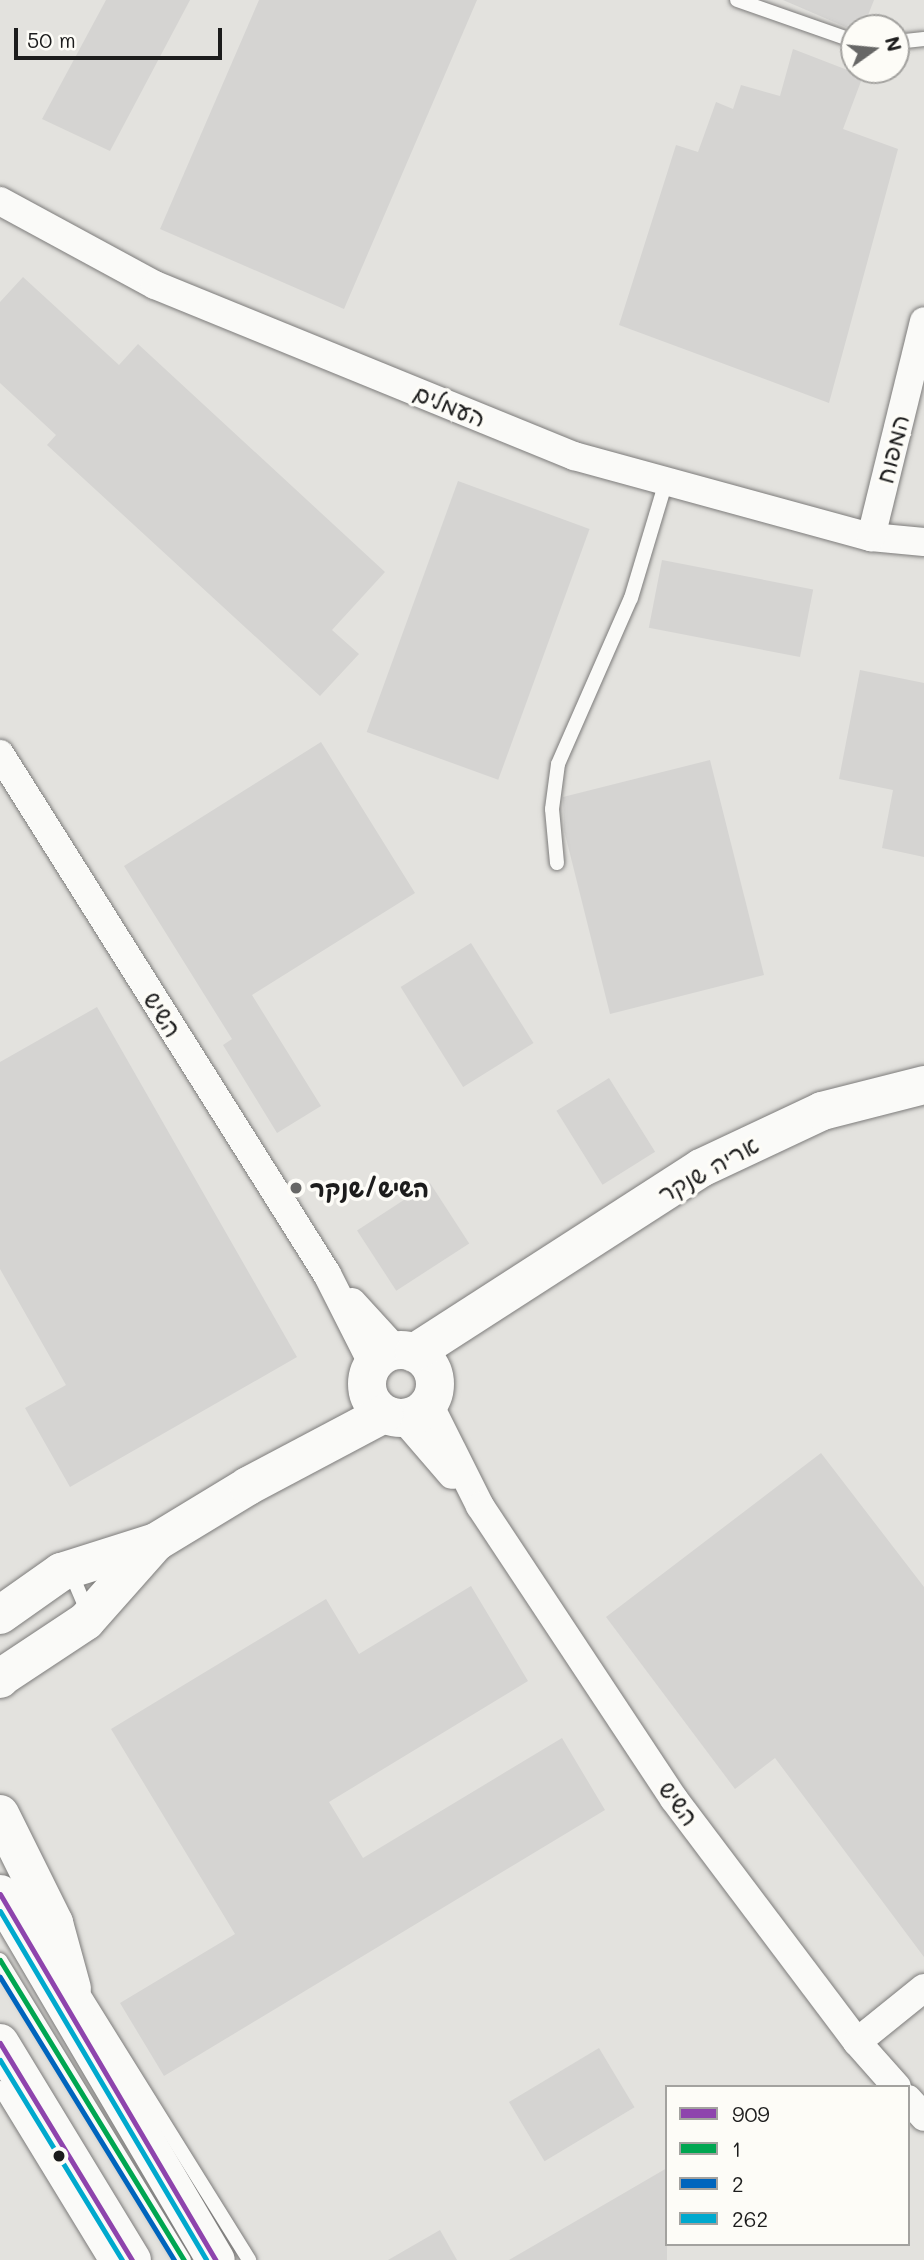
<!DOCTYPE html>
<html>
<head>
<meta charset="utf-8">
<style>
  body { margin:0 }
  #map { position:relative; width:924px; height:2260px; overflow:hidden; background:#f3f2ef; font-family:Mali,"Playpen Sans Hebrew",sans-serif }
  div>[style] { position:absolute }
  .built>* { inset:0; background:#e3e2de }
  .green>* { inset:0; background:#e2e1dd }
  .round { border-radius:50% }
  .building>* { inset:0; background:#d5d4d2; transform-origin:0 0 }
  .roads { filter:drop-shadow(0 0 2px #7d7c7b) drop-shadow(0 0 2px #7d7c7b) }
  .lane>* { height:14px; margin:-7px; padding:0 7px; transform-origin:7px; border-radius:7px; background:#fafaf8 }
  .street>* { height:28px; margin:-14px; padding:0 14px; transform-origin:14px; border-radius:14px; background:#fafaf8 }
  .secondary>* { height:38px; margin:-19px; padding:0 19px; transform-origin:19px; border-radius:19px; background:#fafaf8 }
  .secondary>.ring { margin:-19px; padding:0; box-sizing:content-box; background:none; border:38px solid #fafaf8; border-radius:50% }
  .highway>* { height:38px; margin:-19px; padding:0 19px; transform-origin:19px; border-radius:19px; background:#fafaf8 }
  .bus-1>* { height:5px; margin:-2.5px; padding:0 2.5px; transform-origin:2.5px; border-radius:2.5px; background:#8e44ad }
  .bus-2>* { height:5px; margin:-2.5px; padding:0 2.5px; transform-origin:2.5px; border-radius:2.5px; background:#00a651 }
  .bus-3>* { height:5px; margin:-2.5px; padding:0 2.5px; transform-origin:2.5px; border-radius:2.5px; background:#0065bd }
  .bus-4>* { height:5px; margin:-2.5px; padding:0 2.5px; transform-origin:2.5px; border-radius:2.5px; background:#00a9ce }
  .dots>* { width:19px; height:19px; translate:-50% -50%; box-sizing:border-box; border:4px solid #fdfcf7; border-radius:50% }
  span { translate:-50% -50%; white-space:nowrap; text-align:center; line-height:1.15; -webkit-text-stroke:7px #fdfcf7; paint-order:stroke }
  .street-label { font-size:24px; color:#1c1c1c }
  .poi-label { font-size:24px; color:#1c1c1c; font-weight:700 }
  .left { translate:0 -50%; text-align:left }
  .legend { position:absolute; left:665px; top:2085px; width:245px; height:161px; box-sizing:border-box; background:#fdfcf7; border:2px solid #a3a29f; margin:0; padding:9px 12px; list-style:none; font-size:21px; color:#1c1c1c }
  .legend li { display:flex; align-items:center; gap:14px; height:35px }
  .legend b { width:35px; border:2px solid #a3a29f }
  .north { position:absolute; left:840px; top:14px; width:70px; height:70px; box-sizing:border-box; background:#fdfcf7; border:2px solid #a3a29f; border-radius:50%; rotate:75deg; font-size:19px; font-weight:700; line-height:28px; text-align:center; color:#1c1c1c }
  .north::after { content:''; display:block; margin:auto; width:24px; height:32px; background:#676766; clip-path:polygon(50% 0,100% 100%,50% 72%,0 100%) }
  .scale { position:absolute; left:14px; top:28px; width:208px; height:32px; box-sizing:border-box; border:4px solid #1c1c1c; border-top:0; padding-left:9px; font-size:21px; line-height:24px; white-space:nowrap; color:#1c1c1c; -webkit-text-stroke:5px #fdfcf7; paint-order:stroke }
</style>
</head>
<body>
<div id="map">
  <div class="built">
    <i style="clip-path:polygon(evenodd,0 0,924px 0,924px 2260px,0 2260px,0 0,854px 28px,896px 28px,896px 70px,854px 70px,854px 28px,0 0,667px 2087px,908px 2087px,908px 2244px,667px 2244px,667px 2087px)"></i>
  </div>
  <div class="green">
    <i class="round" style="left:377px;top:1361px;width:46px;height:46px"></i>
  </div>
  <div class="building">
    <i style="clip-path:polygon(106px 0,190px 0,110px 151px,42px 119px)"></i>
    <i style="clip-path:polygon(259px 0,477px 0,344px 309px,160px 229px)"></i>
    <i style="clip-path:polygon(783px 0,874px 0,863px 28px,848px 28px)"></i>
    <i style="clip-path:polygon(793px 49px,863px 76px,843px 129px,898px 149px,829px 403px,619px 325px,676px 145px,698px 152px,716px 102px,733px 109px,741px 85px,780px 96px)"></i>
    <i style="clip-path:polygon(23px 277px,119px 365px,138px 344px,385px 572px,332px 630px,359px 654px,320px 696px,47px 445px,56px 435px,0 383px,0 302px)"></i>
    <i style="left:458px;top:481px;width:140px;height:267px;rotate:20deg"></i>
    <i style="left:662px;top:560px;width:154px;height:69px;rotate:11deg"></i>
    <i style="clip-path:polygon(860px 670px,924px 683px,924px 857px,882px 848px,893px 790px,839px 779px)"></i>
    <i style="clip-path:polygon(321px 742px,415px 893px,252px 995px,321px 1106px,277px 1133px,223px 1045px,232px 1039px,124px 866px)"></i>
    <i style="clip-path:polygon(710px 760px,764px 975px,610px 1014px,564px 830px,563px 797px)"></i>
    <i style="left:471px;top:943px;width:118px;height:83px;rotate:58deg"></i>
    <i style="clip-path:polygon(97px 1007px,297px 1357px,70px 1487px,25px 1408px,66px 1385px,0 1269px,0 1062px)"></i>
    <i style="left:609px;top:1078px;width:87px;height:62px;rotate:58deg"></i>
    <i style="left:430px;top:1183px;width:72px;height:87px;rotate:57deg"></i>
    <i style="clip-path:polygon(821px 1453px,924px 1587px,924px 1957px,775px 1758px,735px 1789px,606px 1617px)"></i>
    <i style="clip-path:polygon(471px 1586px,528px 1681px,329px 1802px,363px 1858px,562px 1738px,605px 1810px,164px 2076px,120px 2003px,235px 1934px,111px 1729px,326px 1599px,359px 1654px)"></i>
    <i style="left:599px;top:2048px;width:69px;height:105px;rotate:59deg"></i>
    <i style="clip-path:polygon(667px 2168px,667px 2260px,509px 2260px)"></i>
    <i style="clip-path:polygon(440px 2230px,457px 2260px,388px 2260px)"></i>
  </div>
  <div class="roads">
    <div class="lane">
      <i style="left:737px;top:0;width:124px;rotate:19.3deg"></i>
      <i style="left:896px;top:42px;width:28px;rotate:-6deg"></i>
      <i style="left:557px;top:863px;width:54px;rotate:-95.3deg"></i>
      <i style="left:552px;top:809px;width:45px;rotate:-82.4deg"></i>
      <i style="left:558px;top:764px;width:181px;rotate:-66.3deg"></i>
      <i style="left:631px;top:598px;width:122px;rotate:-73.3deg"></i>
      <i style="left:67px;top:1574px;width:9px;rotate:41deg"></i>
      <i style="left:74px;top:1580px;width:36px;rotate:67deg"></i>
      <i style="left:0;top:1960px;width:352px;rotate:58.5deg"></i>
      <i style="left:78px;top:1985px;width:324px;rotate:58.1deg"></i>
      <i style="left:0;top:2088px;width:202px;rotate:58.6deg"></i>
    </div>
    <div class="street">
      <i style="left:0;top:201px;width:176px;rotate:28.5deg"></i>
      <i style="left:155px;top:285px;width:453px;rotate:22.2deg"></i>
      <i style="left:574px;top:456px;width:308px;rotate:15.3deg"></i>
      <i style="left:871px;top:537px;width:53px;rotate:5.4deg"></i>
      <i style="left:871px;top:537px;width:222px;rotate:-76.2deg"></i>
      <i style="left:0;top:754px;width:614px;rotate:57.84deg"></i>
      <i style="left:327px;top:1274px;width:102px;rotate:63.2deg"></i>
      <i style="left:352px;top:1302px;width:65px;rotate:47.5deg"></i>
      <i style="left:429px;top:1404px;width:114px;rotate:63.4deg"></i>
      <i style="left:480px;top:1506px;width:351px;rotate:56.5deg"></i>
      <i style="left:674px;top:1799px;width:304px;rotate:53deg"></i>
      <i style="left:857px;top:2042px;width:60px;rotate:48.4deg"></i>
      <i style="left:403px;top:1418px;width:75px;rotate:49.3deg"></i>
      <i style="left:857px;top:2042px;width:86px;rotate:-38.9deg"></i>
      <i style="left:908px;top:2099px;width:24px;rotate:48deg"></i>
    </div>
    <div class="secondary">
      <i class="ring" style="left:367px;top:1350px;width:30px;height:30px"></i>
      <i style="left:414px;top:1353px;width:341px;rotate:-32.8deg"></i>
      <i style="left:701px;top:1168px;width:134px;rotate:-25.2deg"></i>
      <i style="left:822px;top:1111px;width:105px;rotate:-14.3deg"></i>
      <i style="left:0;top:1615px;width:75px;rotate:-35.2deg"></i>
      <i style="left:61px;top:1572px;width:100px;rotate:-17.5deg"></i>
      <i style="left:156px;top:1542px;width:108px;rotate:-31.3deg"></i>
      <i style="left:248px;top:1486px;width:154px;rotate:-27.9deg"></i>
      <i style="left:0;top:1678px;width:103px;rotate:-33.5deg"></i>
      <i style="left:86px;top:1621px;width:104px;rotate:-48.5deg"></i>
    </div>
    <div class="highway">
      <i style="left:0;top:1613px;width:5px;rotate:-22deg"></i>
      <i style="left:0;top:1679px;width:1px;rotate:-45deg"></i>
      <i style="left:0;top:1814px;width:122px;rotate:63.6deg"></i>
      <i style="left:54px;top:1923px;width:68px;rotate:74.7deg"></i>
      <i style="left:0;top:1894px;width:425px;rotate:59.5deg"></i>
      <i style="left:0;top:2043px;width:254px;rotate:58.7deg"></i>
    </div>
  </div>
  <div class="bus-1">
    <i style="left:0;top:1894px;width:425px;rotate:59.5deg"></i>
    <i style="left:0;top:2043px;width:254px;rotate:58.7deg"></i>
  </div>
  <div class="bus-2">
    <i style="left:0;top:1960px;width:352px;rotate:58.5deg"></i>
  </div>
  <div class="bus-3">
    <i style="left:0;top:1977px;width:332px;rotate:58.4deg"></i>
  </div>
  <div class="bus-4">
    <i style="left:0;top:1911px;width:405px;rotate:59.4deg"></i>
    <i style="left:0;top:2060px;width:234px;rotate:58.6deg"></i>
  </div>
  <div class="dots">
    <i style="left:296px;top:1188px;background:#676766"></i>
    <i style="left:59px;top:2156px;background:#1c1c1c"></i>
  </div>
  <div class="street-label">
    <span style="left:450px;top:405px;rotate:22deg">העמלים</span>
    <span style="left:892px;top:449px;rotate:-76deg">המפוח</span>
    <span style="left:163px;top:1014px;rotate:58deg">השיש</span>
    <span style="left:708px;top:1169px;rotate:-29deg">אריה שנקר</span>
    <span style="left:679px;top:1803px;rotate:54deg">השיש</span>
  </div>
  <div class="poi-label">
    <span class="left" style="left:310px;top:1188px">השיש/שנקר</span>
  </div>
  <ul class="legend">
  <li><b style="height:9px;background:#8e44ad"></b>909</li>
  <li><b style="height:9px;background:#00a651"></b>1</li>
  <li><b style="height:9px;background:#0065bd"></b>2</li>
  <li><b style="height:9px;background:#00a9ce"></b>262</li>
  </ul>
  <div class="north">N</div>
  <div class="scale">50 m</div>
</div>
</body>
</html>
